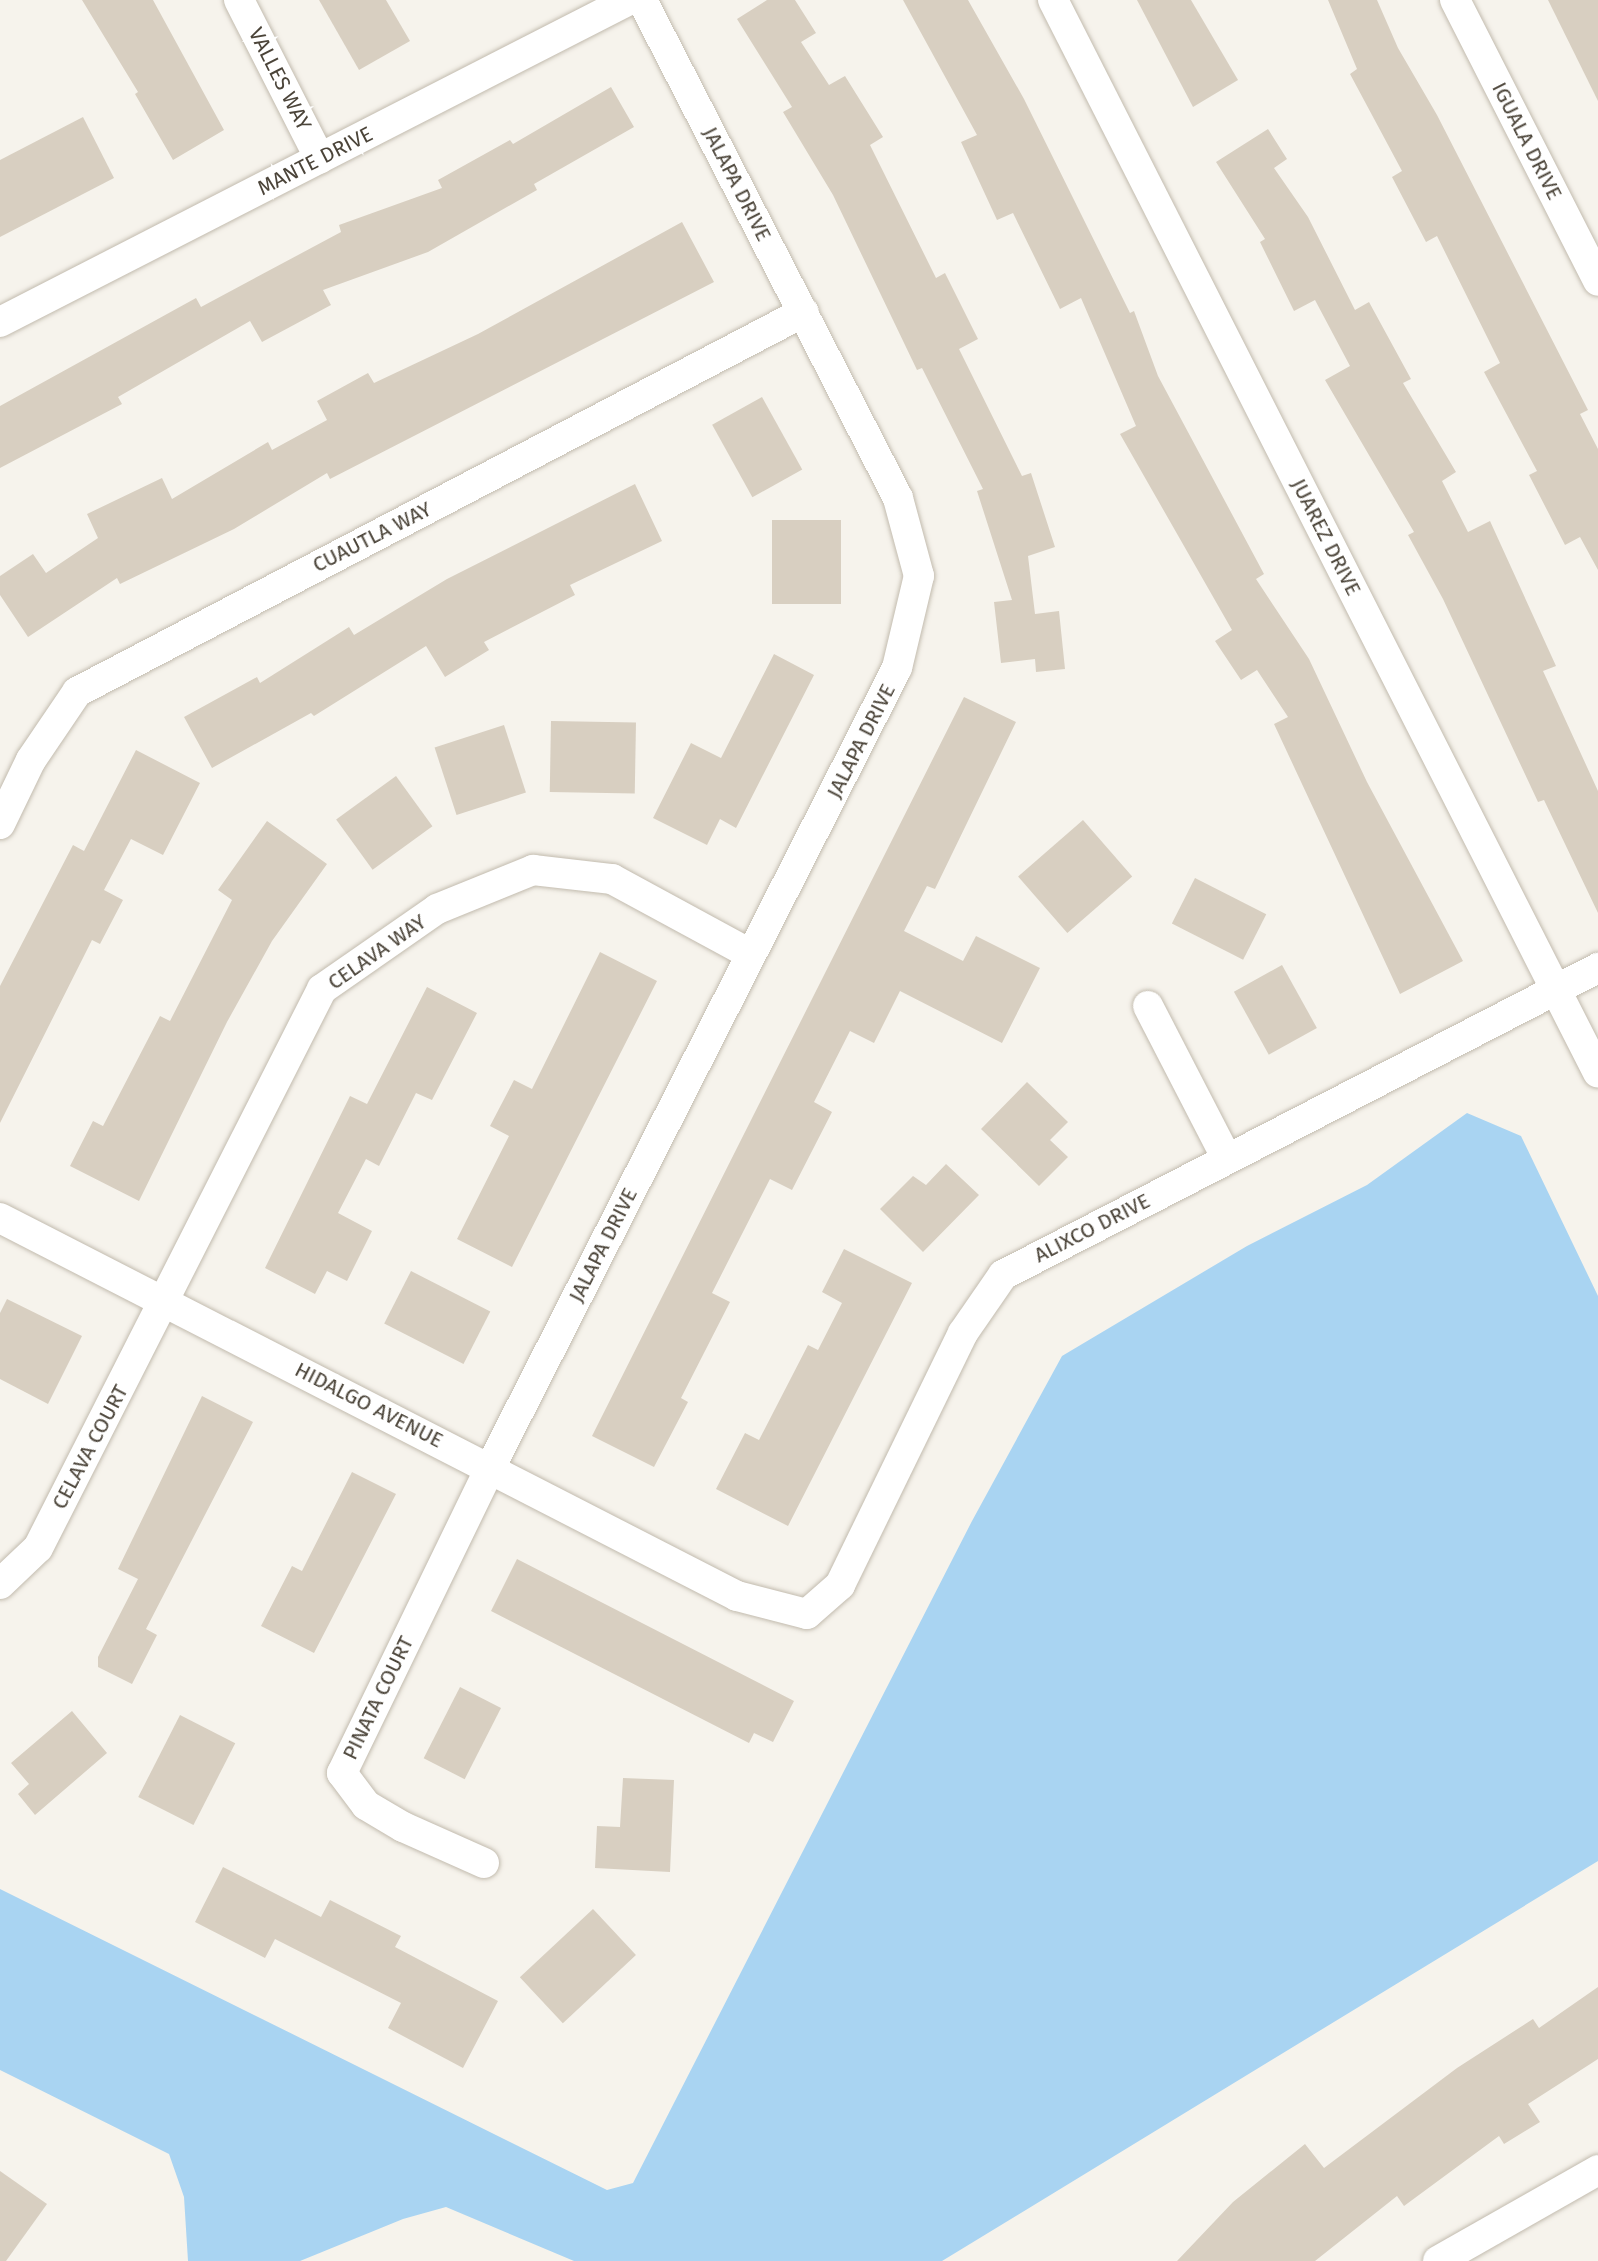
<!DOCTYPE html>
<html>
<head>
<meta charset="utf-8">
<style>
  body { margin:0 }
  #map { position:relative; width:1598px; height:2261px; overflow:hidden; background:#f6f3ec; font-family:"Fira Sans",sans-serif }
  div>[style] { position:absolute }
  .water>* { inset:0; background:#a9d4f2 }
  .building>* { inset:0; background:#d8cfc1; transform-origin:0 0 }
  .roads { filter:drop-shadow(0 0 2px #c2bbae) drop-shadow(0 0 2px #c2bbae) }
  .street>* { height:30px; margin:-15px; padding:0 15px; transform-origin:15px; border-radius:15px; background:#fff }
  span { translate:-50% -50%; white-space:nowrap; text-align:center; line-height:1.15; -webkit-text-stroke:7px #fff; paint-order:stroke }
  .street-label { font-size:21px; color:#4b4439 }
</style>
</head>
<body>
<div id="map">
  <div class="water">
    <i style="clip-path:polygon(1467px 1113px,1521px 1136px,1598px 1296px,1598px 1861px,942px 2261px,574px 2261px,446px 2207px,403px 2219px,300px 2261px,188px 2261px,184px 2197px,169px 2154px,0 2070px,0 1889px,607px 2190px,633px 2183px,972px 1521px,1062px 1356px,1247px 1246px,1367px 1185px)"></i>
  </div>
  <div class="building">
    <i style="clip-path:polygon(82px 0,153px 0,224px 130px,173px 160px,135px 94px,138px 92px)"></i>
    <i style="clip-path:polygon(319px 0,386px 0,410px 41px,359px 70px)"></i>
    <i style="clip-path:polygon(767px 0,795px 0,816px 33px,801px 42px,829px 85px,845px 76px,883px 137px,870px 145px,936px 278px,945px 273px,978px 339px,959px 349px,1022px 476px,1031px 473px,1055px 547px,1028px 556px,1035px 614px,1059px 611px,1065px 669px,1036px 672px,1035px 659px,1001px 663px,994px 602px,1012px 600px,977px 491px,983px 489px,922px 368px,917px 370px,833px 195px,783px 112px,792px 107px,737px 19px)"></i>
    <i style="clip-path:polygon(903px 0,968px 0,1024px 99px,1130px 313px,1134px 311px,1158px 376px,1264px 574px,1256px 579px,1309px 659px,1367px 782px,1463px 961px,1400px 994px,1274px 724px,1288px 717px,1257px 670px,1241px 680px,1215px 641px,1232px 630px,1120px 434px,1136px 426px,1081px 298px,1060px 309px,1013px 213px,997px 220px,961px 142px,977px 135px)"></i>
    <i style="clip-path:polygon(1137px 0,1191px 0,1238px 80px,1193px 107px)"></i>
    <i style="clip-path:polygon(1328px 0,1377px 0,1398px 48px,1437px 115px,1588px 410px,1580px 414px,1598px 449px,1598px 570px,1580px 537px,1565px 545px,1529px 475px,1537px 471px,1484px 372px,1500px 363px,1437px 236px,1426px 242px,1392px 177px,1402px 171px,1350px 74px,1357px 69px)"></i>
    <i style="clip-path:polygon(1548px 0,1598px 0,1598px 101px)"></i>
    <i style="clip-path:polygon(611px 87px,634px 127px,534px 184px,537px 190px,428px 252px,323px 290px,331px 305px,262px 342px,250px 321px,118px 397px,122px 404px,0 468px,0 406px,196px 298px,201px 307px,341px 232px,339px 225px,442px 188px,438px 180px,510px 140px,513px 144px)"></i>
    <i style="clip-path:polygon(83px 117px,114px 178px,0 237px,0 160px)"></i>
    <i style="clip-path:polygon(1268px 129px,1287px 159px,1274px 168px,1308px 217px,1355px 310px,1369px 302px,1411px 379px,1403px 383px,1456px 472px,1442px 481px,1468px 532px,1490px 521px,1556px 666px,1543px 671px,1598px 791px,1598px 913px,1544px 800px,1538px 802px,1443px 599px,1408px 535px,1414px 532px,1325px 380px,1350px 366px,1315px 300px,1294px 311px,1260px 242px,1265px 239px,1216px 162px)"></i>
    <i style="clip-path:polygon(682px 222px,714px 282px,330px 479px,327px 473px,234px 529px,120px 584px,117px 578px,28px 637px,0 595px,0 576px,33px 554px,46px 573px,98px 538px,87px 514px,162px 478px,172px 499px,268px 442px,272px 450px,327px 420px,317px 401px,368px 373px,374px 383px,478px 334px)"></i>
    <i style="left:762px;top:397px;width:83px;height:57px;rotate:61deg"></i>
    <i style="clip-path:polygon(635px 484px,662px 541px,570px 585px,575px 595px,484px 642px,489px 650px,445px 677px,426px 646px,314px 716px,311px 713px,212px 768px,184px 717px,257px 677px,260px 683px,349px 627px,354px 635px,447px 579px)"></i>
    <i style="left:772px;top:520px;width:69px;height:84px"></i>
    <i style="clip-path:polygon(774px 654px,814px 675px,736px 828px,720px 819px,707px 845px,653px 818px,691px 743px,721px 758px)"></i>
    <i style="clip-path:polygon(964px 697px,1016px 722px,935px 889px,927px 886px,904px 931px,963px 961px,976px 936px,1040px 968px,1002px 1043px,900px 991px,874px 1043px,850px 1031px,814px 1102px,832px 1112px,792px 1190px,770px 1179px,712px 1293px,730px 1302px,681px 1398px,688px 1402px,654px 1467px,592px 1436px)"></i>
    <i style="left:551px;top:721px;width:85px;height:71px;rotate:1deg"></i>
    <i style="left:504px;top:725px;width:71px;height:73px;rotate:72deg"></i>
    <i style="clip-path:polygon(136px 750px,200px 783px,163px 855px,131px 839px,104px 890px,123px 900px,100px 944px,92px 940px,0 1123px,0 986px,73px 845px,84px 851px)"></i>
    <i style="left:396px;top:776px;width:62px;height:74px;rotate:54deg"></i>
    <i style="left:1083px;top:820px;width:75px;height:86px;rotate:49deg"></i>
    <i style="clip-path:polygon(267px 821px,327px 864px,272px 941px,227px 1022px,139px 1201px,70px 1166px,93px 1121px,103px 1126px,160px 1016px,170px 1021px,232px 900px,218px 890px)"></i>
    <i style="left:1195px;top:878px;width:80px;height:51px;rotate:27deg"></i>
    <i style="clip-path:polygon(600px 952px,657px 981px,512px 1267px,457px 1239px,509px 1136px,490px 1126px,514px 1080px,532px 1089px)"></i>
    <i style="left:1282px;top:965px;width:72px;height:55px;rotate:61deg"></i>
    <i style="clip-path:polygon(427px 987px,477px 1013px,432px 1100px,416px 1093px,379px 1166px,366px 1159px,338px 1213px,372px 1231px,347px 1281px,327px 1271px,315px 1294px,265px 1268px,350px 1096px,367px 1104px)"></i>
    <i style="clip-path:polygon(1027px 1082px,1068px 1122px,1050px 1140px,1068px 1157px,1039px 1186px,981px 1129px)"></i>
    <i style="clip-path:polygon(946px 1164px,979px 1195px,923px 1252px,880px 1209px,913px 1176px,926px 1185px)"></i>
    <i style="clip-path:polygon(844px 1249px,912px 1283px,788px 1526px,716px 1489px,745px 1433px,759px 1440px,808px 1345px,818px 1350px,842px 1303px,822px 1292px)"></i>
    <i style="left:411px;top:1271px;width:89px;height:59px;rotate:27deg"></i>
    <i style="clip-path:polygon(7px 1299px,82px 1336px,48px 1404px,0 1379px,0 1313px)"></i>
    <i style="clip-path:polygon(202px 1396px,253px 1422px,146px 1629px,157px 1635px,132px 1684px,98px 1667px,98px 1657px,138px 1579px,118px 1569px)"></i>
    <i style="clip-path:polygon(352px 1472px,396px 1494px,314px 1653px,261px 1626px,292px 1566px,302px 1571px)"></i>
    <i style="clip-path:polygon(517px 1559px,794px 1701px,773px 1742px,754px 1733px,749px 1743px,491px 1611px)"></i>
    <i style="left:460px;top:1687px;width:46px;height:80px;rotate:27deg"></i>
    <i style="clip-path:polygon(72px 1711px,107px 1753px,35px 1815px,18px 1794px,29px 1784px,11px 1763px)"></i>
    <i style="left:180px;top:1715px;width:62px;height:92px;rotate:27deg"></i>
    <i style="clip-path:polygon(623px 1778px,674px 1780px,670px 1872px,595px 1868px,597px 1826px,620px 1827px)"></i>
    <i style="clip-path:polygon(223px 1867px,321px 1917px,330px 1900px,401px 1936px,395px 1947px,498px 2001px,463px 2068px,388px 2028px,401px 2003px,275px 1939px,265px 1958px,195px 1922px)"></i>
    <i style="left:593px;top:1909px;width:63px;height:100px;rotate:47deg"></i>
    <i style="clip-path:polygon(1598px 1987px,1598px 2059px,1528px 2104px,1540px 2122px,1504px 2144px,1499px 2136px,1404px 2206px,1397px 2196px,1315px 2261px,1177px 2261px,1233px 2202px,1305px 2144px,1324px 2168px,1457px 2068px,1533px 2019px,1539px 2028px)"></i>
    <i style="clip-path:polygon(0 2171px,47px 2204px,6px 2261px,0 2261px)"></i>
  </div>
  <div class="roads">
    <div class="street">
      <i style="left:239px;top:0;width:178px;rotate:63deg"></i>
      <i style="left:1053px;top:0;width:1203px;rotate:63.07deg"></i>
      <i style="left:1455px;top:0;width:315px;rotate:63deg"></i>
      <i style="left:0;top:322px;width:707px;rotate:-27.11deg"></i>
      <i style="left:0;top:824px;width:71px;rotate:-64.2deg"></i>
      <i style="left:31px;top:760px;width:82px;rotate:-55.9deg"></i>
      <i style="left:77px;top:692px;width:820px;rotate:-27.6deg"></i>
      <i style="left:1148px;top:1006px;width:172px;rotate:62.7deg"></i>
      <i style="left:0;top:1218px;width:828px;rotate:27.15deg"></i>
      <i style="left:737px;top:1596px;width:72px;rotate:14.4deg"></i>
      <i style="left:807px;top:1614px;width:44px;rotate:-41.3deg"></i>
      <i style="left:840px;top:1585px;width:280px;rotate:-64deg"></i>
      <i style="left:963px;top:1333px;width:70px;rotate:-55.4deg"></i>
      <i style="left:1003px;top:1275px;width:670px;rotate:-27.29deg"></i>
      <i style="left:0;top:1584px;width:52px;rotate:-43.5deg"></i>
      <i style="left:38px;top:1548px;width:627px;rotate:-63.07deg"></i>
      <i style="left:322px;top:989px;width:140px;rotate:-34.8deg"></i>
      <i style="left:437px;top:909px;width:104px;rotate:-22.1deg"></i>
      <i style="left:533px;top:870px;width:80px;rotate:6.5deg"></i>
      <i style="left:612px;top:879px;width:157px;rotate:28.5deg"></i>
      <i style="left:484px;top:1863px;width:89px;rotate:-156deg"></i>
      <i style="left:403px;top:1827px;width:43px;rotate:-149.3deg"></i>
      <i style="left:366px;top:1805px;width:40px;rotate:-127deg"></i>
      <i style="left:342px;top:1773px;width:339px;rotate:-64.1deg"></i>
      <i style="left:490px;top:1468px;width:898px;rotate:-63.04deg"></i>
      <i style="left:897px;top:668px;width:95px;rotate:-76.6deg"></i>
      <i style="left:919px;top:576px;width:81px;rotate:-105.1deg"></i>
      <i style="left:898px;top:498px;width:560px;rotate:-117.21deg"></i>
      <i style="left:1438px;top:2261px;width:184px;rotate:-29.6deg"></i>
    </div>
  </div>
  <div class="street-label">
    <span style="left:280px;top:79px;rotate:63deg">VALLES WAY</span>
    <span style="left:1527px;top:141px;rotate:63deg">IGUALA DRIVE</span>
    <span style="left:315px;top:161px;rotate:-27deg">MANTE DRIVE</span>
    <span style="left:737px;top:184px;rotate:63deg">JALAPA DRIVE</span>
    <span style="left:372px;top:537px;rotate:-27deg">CUAUTLA WAY</span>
    <span style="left:1326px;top:537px;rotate:63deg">JUAREZ DRIVE</span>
    <span style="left:861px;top:741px;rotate:-63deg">JALAPA DRIVE</span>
    <span style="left:377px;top:952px;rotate:-35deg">CELAVA WAY</span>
    <span style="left:1092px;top:1228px;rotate:-27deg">ALIXCO DRIVE</span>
    <span style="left:603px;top:1245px;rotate:-63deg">JALAPA DRIVE</span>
    <span style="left:369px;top:1405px;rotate:27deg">HIDALGO AVENUE</span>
    <span style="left:90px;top:1447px;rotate:-62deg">CELAVA COURT</span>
    <span style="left:378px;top:1698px;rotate:-64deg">PINATA COURT</span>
  </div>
</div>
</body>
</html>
